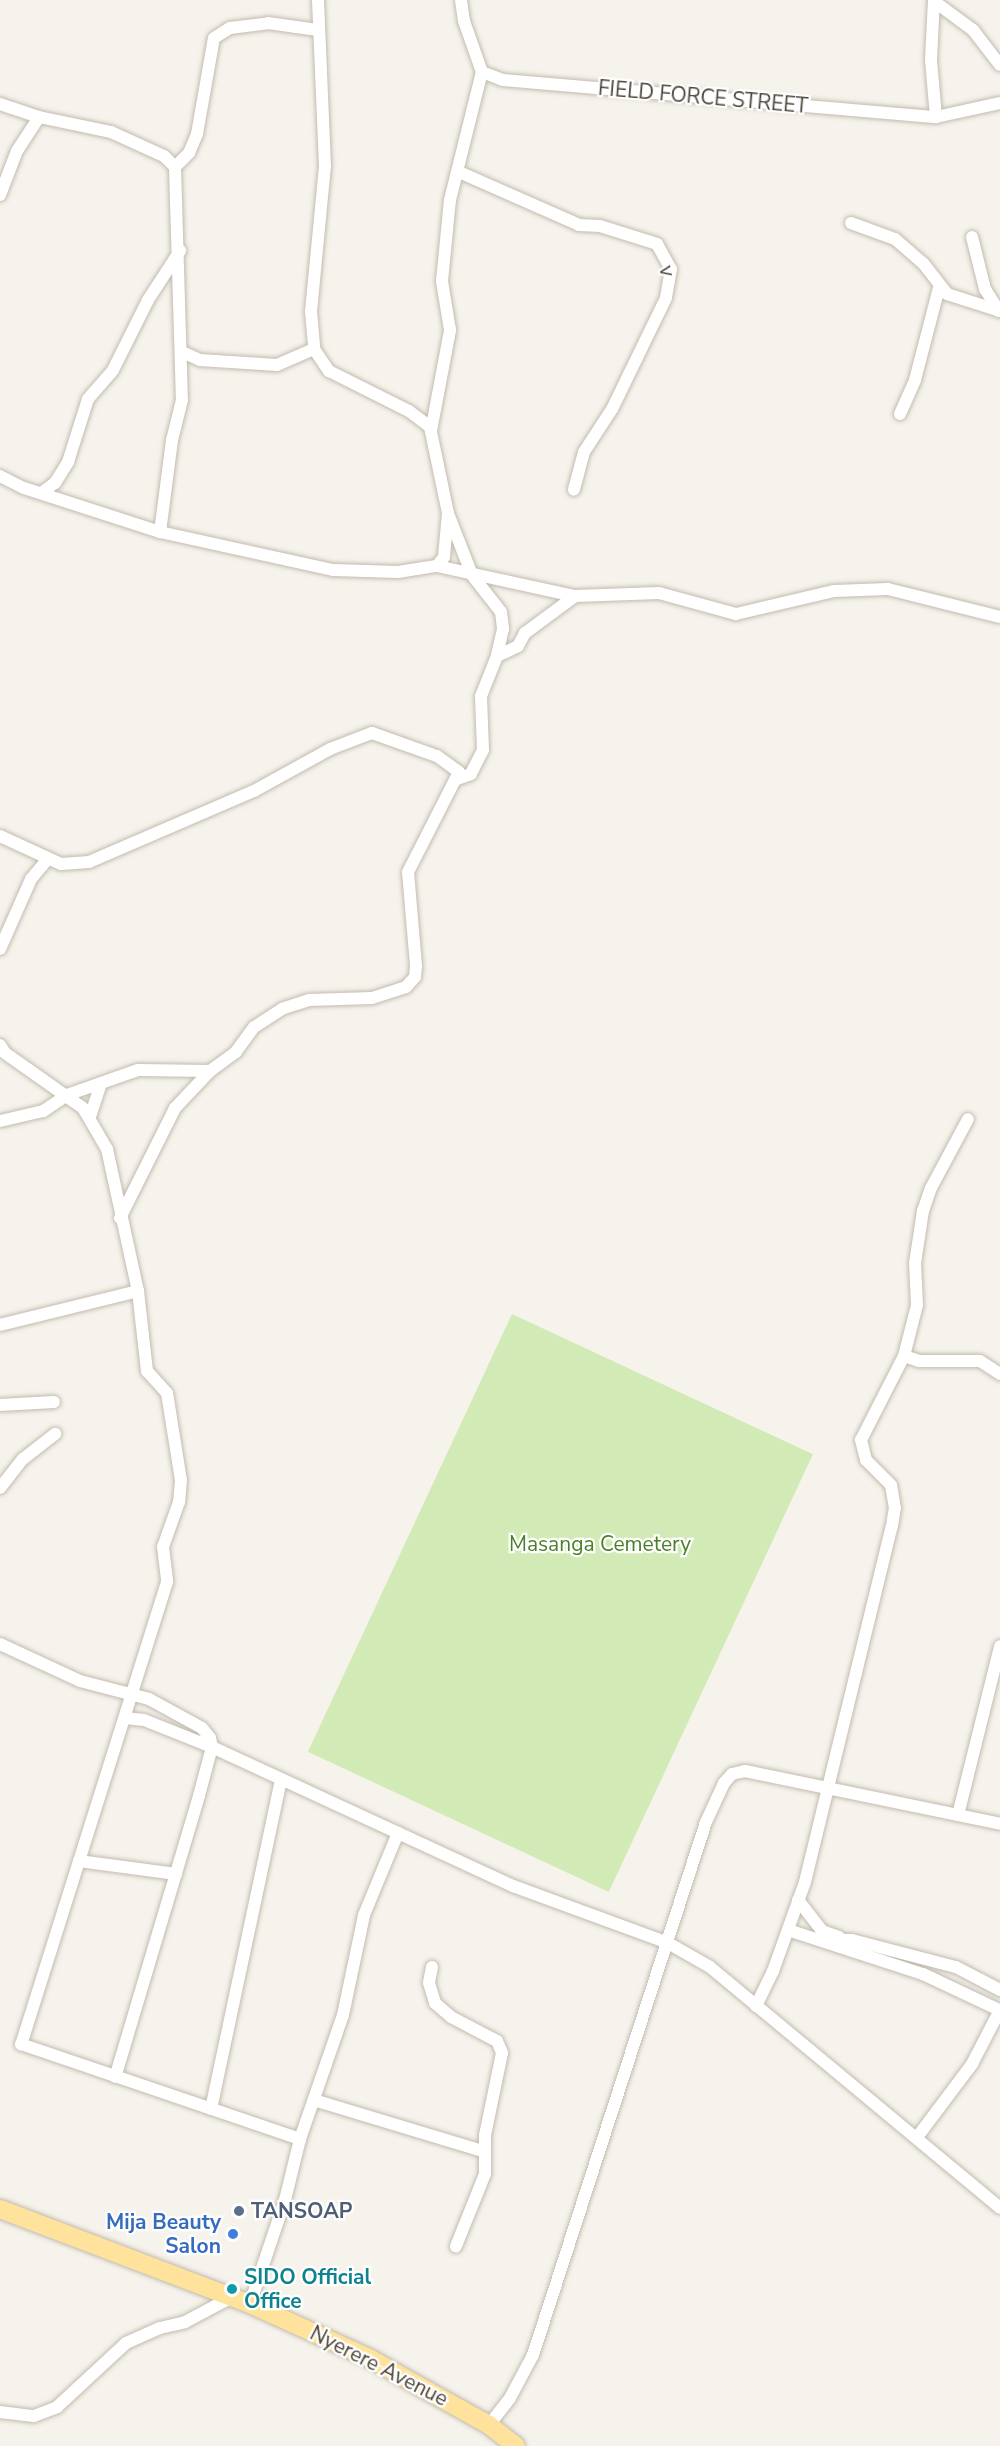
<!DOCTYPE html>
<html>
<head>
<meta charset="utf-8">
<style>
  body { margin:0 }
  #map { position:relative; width:1000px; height:2446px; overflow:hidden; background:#f6f3ec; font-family:"Nunito Sans",sans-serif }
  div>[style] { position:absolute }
  .green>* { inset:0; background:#d2eab5; transform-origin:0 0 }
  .roads { filter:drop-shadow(0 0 2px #c2bbae) drop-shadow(0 0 2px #c2bbae) }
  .minor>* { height:12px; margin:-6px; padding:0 6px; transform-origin:6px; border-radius:6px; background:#fff }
  .primary>* { height:18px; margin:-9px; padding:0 9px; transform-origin:9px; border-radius:9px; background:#ffe39c }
  .dots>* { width:16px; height:16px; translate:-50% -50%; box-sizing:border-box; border:3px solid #fff; border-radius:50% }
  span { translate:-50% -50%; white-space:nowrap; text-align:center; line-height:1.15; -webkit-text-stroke:4.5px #fff; paint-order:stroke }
  .street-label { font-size:21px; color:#4b4439 }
  .park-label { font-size:21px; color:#4a7f2a }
  .service-label { font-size:21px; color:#4e5e75; font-weight:700 }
  .left { translate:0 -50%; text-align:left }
  .shop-label { font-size:21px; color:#366cbe; font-weight:700 }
  .right { translate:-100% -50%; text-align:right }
  .culture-label { font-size:21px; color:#0d838f; font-weight:700 }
</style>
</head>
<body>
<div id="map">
  <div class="green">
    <i style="left:512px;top:1314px;width:332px;height:483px;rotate:25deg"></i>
  </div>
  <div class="roads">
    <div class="minor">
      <i style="left:318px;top:0;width:166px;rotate:87.6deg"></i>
      <i style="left:325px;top:166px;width:146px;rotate:95.5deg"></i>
      <i style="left:311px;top:311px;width:38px;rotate:85deg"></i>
      <i style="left:314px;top:349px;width:27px;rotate:56deg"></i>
      <i style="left:329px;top:371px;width:89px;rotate:26.6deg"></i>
      <i style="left:409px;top:411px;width:26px;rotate:37deg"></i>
      <i style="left:430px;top:427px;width:88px;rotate:78.2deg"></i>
      <i style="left:448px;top:513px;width:44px;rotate:95.2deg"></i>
      <i style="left:444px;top:557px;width:11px;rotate:128deg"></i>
      <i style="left:461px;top:0;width:21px;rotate:82deg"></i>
      <i style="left:464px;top:21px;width:54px;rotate:70.6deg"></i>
      <i style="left:482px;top:72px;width:22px;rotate:21deg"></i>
      <i style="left:503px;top:80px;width:435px;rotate:4.9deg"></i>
      <i style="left:936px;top:117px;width:66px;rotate:-12.3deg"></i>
      <i style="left:934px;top:0;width:60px;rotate:92.9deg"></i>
      <i style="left:931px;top:60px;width:57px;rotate:85deg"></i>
      <i style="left:935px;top:2px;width:47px;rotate:36.4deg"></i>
      <i style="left:973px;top:30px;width:44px;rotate:52.4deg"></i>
      <i style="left:0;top:104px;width:41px;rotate:18.4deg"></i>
      <i style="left:175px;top:167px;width:20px;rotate:-45deg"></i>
      <i style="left:189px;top:153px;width:21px;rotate:-67deg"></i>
      <i style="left:197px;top:134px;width:97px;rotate:-80deg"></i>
      <i style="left:214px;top:38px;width:19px;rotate:-32deg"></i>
      <i style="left:230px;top:28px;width:38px;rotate:-7deg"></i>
      <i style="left:268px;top:23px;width:50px;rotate:8deg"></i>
      <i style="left:459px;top:172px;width:131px;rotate:23.8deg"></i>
      <i style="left:579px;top:225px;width:21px;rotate:3deg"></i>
      <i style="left:600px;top:226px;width:60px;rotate:17.5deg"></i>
      <i style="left:657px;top:244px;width:29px;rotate:61deg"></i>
      <i style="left:671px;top:269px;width:29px;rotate:100deg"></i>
      <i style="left:666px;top:298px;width:123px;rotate:115.9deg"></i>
      <i style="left:612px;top:409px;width:51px;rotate:123.1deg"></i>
      <i style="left:584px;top:452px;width:39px;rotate:105deg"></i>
      <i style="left:0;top:195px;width:47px;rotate:-68.9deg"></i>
      <i style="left:17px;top:151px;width:40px;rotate:-57.1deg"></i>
      <i style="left:39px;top:117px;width:74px;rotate:11.8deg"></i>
      <i style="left:111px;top:132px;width:58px;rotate:24.4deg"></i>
      <i style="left:164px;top:156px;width:16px;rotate:45deg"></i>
      <i style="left:175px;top:167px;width:233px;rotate:88.3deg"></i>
      <i style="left:182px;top:400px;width:41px;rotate:104deg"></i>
      <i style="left:172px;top:440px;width:93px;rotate:97.4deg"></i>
      <i style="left:851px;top:223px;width:47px;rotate:20deg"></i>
      <i style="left:895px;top:239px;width:37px;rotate:41deg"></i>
      <i style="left:923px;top:263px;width:39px;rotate:52deg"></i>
      <i style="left:947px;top:294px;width:56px;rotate:17.8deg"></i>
      <i style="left:972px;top:237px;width:54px;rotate:76deg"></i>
      <i style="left:985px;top:289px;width:26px;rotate:58deg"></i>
      <i style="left:182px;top:352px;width:20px;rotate:24deg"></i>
      <i style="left:200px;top:360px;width:77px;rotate:3.7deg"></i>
      <i style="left:277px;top:365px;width:40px;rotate:-23.4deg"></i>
      <i style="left:900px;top:414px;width:37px;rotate:-66deg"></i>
      <i style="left:915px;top:380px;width:95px;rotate:-75.4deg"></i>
      <i style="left:431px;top:431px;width:103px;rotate:-79.3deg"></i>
      <i style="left:450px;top:330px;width:50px;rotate:-99.3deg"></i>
      <i style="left:442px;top:281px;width:81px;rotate:-84.4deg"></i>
      <i style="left:450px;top:200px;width:132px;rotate:-76deg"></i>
      <i style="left:0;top:476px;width:27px;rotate:27deg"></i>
      <i style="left:24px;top:488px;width:143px;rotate:17.9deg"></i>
      <i style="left:160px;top:532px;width:177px;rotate:12.4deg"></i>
      <i style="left:333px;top:570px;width:65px;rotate:1.8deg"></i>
      <i style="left:398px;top:572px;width:39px;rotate:-9deg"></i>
      <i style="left:437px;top:566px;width:141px;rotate:12.3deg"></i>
      <i style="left:575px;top:596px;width:84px;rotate:-2deg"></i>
      <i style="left:659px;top:593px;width:80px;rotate:15.3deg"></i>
      <i style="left:736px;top:614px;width:101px;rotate:-13.2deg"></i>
      <i style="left:834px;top:591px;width:54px;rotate:-2.1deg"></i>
      <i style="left:888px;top:589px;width:115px;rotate:14deg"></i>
      <i style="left:41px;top:493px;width:17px;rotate:-36deg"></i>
      <i style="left:55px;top:483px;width:25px;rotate:-58deg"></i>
      <i style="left:68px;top:462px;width:66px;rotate:-72.4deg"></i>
      <i style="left:88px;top:399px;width:38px;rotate:-49deg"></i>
      <i style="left:113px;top:370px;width:78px;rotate:-63.4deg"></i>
      <i style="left:148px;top:300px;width:59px;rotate:-56.9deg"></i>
      <i style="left:449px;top:516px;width:63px;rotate:68.7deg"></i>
      <i style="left:472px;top:575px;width:47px;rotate:51.9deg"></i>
      <i style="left:501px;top:612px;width:17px;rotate:83deg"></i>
      <i style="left:503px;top:629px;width:28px;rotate:103deg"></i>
      <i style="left:497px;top:656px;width:43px;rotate:111.8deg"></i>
      <i style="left:481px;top:696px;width:54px;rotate:87.9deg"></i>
      <i style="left:483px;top:750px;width:27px;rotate:117deg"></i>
      <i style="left:471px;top:774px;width:15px;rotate:160deg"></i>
      <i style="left:497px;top:656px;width:23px;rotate:-25deg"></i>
      <i style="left:518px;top:646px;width:15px;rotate:-62deg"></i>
      <i style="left:525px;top:633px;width:62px;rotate:-36.5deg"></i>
      <i style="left:0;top:836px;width:67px;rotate:24.7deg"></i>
      <i style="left:61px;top:864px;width:28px;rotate:-4deg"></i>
      <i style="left:89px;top:862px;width:180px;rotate:-23.3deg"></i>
      <i style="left:254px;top:791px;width:87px;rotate:-28.9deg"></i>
      <i style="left:330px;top:749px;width:45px;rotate:-20.9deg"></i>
      <i style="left:372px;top:733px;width:69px;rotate:19.5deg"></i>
      <i style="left:437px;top:756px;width:27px;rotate:36deg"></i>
      <i style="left:459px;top:772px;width:112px;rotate:117deg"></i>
      <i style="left:408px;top:872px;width:94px;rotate:85.1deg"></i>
      <i style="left:416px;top:966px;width:11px;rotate:95deg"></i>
      <i style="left:415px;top:977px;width:13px;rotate:132deg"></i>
      <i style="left:406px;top:987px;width:36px;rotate:162deg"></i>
      <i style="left:372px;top:998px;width:63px;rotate:178.2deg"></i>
      <i style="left:309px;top:1000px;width:28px;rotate:162deg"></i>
      <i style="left:282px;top:1009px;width:33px;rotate:147deg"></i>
      <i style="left:254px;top:1027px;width:31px;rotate:126deg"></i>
      <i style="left:236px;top:1052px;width:32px;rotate:144deg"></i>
      <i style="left:210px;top:1071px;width:72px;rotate:-179.2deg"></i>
      <i style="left:138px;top:1070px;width:75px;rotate:160.6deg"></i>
      <i style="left:67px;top:1095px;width:29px;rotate:146deg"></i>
      <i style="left:43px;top:1111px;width:44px;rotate:166.9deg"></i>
      <i style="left:0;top:949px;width:77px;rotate:-66.1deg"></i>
      <i style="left:31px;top:879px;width:25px;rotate:-50deg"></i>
      <i style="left:0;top:1045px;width:9px;rotate:58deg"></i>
      <i style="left:5px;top:1053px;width:95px;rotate:35.2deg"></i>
      <i style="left:83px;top:1108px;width:48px;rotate:59.7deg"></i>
      <i style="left:107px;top:1149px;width:145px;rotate:77.7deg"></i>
      <i style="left:138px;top:1291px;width:81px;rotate:83.6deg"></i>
      <i style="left:147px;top:1371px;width:30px;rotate:48deg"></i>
      <i style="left:167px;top:1393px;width:88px;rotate:80.9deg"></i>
      <i style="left:181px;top:1480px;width:22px;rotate:95deg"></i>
      <i style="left:179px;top:1502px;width:48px;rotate:109.6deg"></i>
      <i style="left:163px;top:1547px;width:35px;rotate:83deg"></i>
      <i style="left:167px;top:1582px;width:485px;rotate:107.5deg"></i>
      <i style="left:21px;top:2044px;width:295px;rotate:18.8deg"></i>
      <i style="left:90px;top:1117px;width:33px;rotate:-72deg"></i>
      <i style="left:120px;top:1218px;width:123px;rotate:-63.4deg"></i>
      <i style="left:175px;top:1108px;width:51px;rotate:-46.6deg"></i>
      <i style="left:0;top:1325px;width:142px;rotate:-13.8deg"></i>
      <i style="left:904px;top:1356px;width:16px;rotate:18deg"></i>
      <i style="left:919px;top:1361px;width:61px"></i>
      <i style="left:980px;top:1361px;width:24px;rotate:33deg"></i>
      <i style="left:0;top:1405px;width:54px;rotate:-3.2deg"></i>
      <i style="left:0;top:1488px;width:37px;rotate:-52deg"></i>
      <i style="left:23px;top:1459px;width:41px;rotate:-38deg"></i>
      <i style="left:0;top:1644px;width:88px;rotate:24.8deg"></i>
      <i style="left:80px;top:1681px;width:71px;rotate:14.6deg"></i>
      <i style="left:149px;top:1699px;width:60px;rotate:28.7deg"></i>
      <i style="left:202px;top:1728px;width:13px;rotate:51deg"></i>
      <i style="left:210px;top:1738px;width:9px;rotate:77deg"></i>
      <i style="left:212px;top:1747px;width:51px;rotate:104.9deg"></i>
      <i style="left:199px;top:1796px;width:293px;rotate:106.6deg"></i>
      <i style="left:125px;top:1718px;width:19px;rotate:6deg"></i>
      <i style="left:144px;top:1720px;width:73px;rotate:21.7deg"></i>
      <i style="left:212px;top:1747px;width:332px;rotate:24.8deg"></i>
      <i style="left:513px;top:1886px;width:165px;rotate:20.2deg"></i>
      <i style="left:668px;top:1943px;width:48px;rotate:29.7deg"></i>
      <i style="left:710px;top:1967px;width:377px;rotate:39.7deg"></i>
      <i style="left:958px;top:1815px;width:174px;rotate:-76deg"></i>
      <i style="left:79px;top:1861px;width:98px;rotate:7.6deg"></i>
      <i style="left:798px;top:1900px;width:39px;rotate:52deg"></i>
      <i style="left:822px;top:1931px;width:18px;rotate:19deg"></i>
      <i style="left:788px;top:1930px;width:142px;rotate:18.1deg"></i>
      <i style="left:923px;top:1974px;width:84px;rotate:25.3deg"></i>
      <i style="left:828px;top:1940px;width:24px"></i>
      <i style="left:852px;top:1940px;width:107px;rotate:14.6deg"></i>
      <i style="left:956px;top:1967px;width:50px;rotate:27.6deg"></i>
      <i style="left:432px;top:1967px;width:16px;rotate:101deg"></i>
      <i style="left:429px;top:1983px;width:21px;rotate:73deg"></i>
      <i style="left:435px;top:2003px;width:21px;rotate:41deg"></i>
      <i style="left:451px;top:2017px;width:52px;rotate:27.6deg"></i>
      <i style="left:497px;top:2041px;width:13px;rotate:67deg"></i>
      <i style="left:502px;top:2053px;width:84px;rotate:101.7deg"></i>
      <i style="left:485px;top:2135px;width:39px;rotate:90deg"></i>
      <i style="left:485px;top:2174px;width:78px;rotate:111.9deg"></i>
      <i style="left:756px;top:2006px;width:39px;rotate:-64deg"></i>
      <i style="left:773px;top:1971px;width:95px;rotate:-70.2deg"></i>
      <i style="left:805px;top:1882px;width:366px;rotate:-76.3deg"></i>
      <i style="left:892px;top:1526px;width:18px;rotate:-81deg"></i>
      <i style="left:895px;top:1508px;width:23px;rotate:-100deg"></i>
      <i style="left:891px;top:1485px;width:35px;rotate:-135deg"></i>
      <i style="left:866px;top:1460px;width:21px;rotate:-104deg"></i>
      <i style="left:861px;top:1440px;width:94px;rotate:-62.9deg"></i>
      <i style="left:904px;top:1356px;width:53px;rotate:-75.7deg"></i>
      <i style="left:917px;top:1305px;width:42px;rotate:-92.7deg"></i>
      <i style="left:915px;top:1263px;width:53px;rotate:-81.3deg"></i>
      <i style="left:923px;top:1211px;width:24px;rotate:-71deg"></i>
      <i style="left:931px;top:1188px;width:78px;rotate:-61.8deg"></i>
      <i style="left:317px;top:2101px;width:173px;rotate:16.8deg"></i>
      <i style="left:211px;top:2109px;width:335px;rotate:-78deg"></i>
      <i style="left:918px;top:2136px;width:90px;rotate:-53.1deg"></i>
      <i style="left:972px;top:2064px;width:61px;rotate:-62.6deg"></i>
      <i style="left:250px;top:2304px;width:110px;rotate:-71.4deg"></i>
      <i style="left:285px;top:2200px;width:63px;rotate:-76.2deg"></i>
      <i style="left:300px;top:2139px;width:131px;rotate:-70.9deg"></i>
      <i style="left:343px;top:2015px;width:102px;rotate:-78.1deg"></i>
      <i style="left:364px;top:1915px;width:89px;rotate:-67.5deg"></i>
      <i style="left:0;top:2412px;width:34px;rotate:7deg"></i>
      <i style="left:34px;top:2416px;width:25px;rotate:-21deg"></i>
      <i style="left:57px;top:2407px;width:94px;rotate:-42.8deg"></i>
      <i style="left:126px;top:2343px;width:37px;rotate:-24deg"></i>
      <i style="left:160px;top:2328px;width:26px;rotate:-13deg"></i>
      <i style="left:185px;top:2322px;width:53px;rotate:-28deg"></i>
      <i style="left:489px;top:2425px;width:34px;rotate:-52deg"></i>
      <i style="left:510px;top:2398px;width:49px;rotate:-61.9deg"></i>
      <i style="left:533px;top:2355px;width:560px;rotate:-72.02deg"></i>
      <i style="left:706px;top:1822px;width:43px;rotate:-65.2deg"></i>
      <i style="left:724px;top:1783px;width:12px;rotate:-48deg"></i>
      <i style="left:732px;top:1774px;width:13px;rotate:-13deg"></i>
      <i style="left:745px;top:1771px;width:260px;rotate:11.7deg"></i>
    </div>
    <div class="primary">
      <i style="left:0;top:2209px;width:267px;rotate:20.8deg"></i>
      <i style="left:250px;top:2304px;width:133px;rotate:24.4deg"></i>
      <i style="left:371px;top:2359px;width:135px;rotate:29.2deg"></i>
      <i style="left:489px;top:2425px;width:34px;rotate:38deg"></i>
    </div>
  </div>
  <div class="dots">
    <i style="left:239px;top:2211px;background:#5c6f8a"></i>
    <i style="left:233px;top:2234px;background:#3f7fe0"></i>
    <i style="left:232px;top:2289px;background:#0f9aa8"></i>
  </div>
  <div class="street-label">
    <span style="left:703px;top:97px;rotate:5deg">FIELD FORCE STREET</span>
    <span style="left:667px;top:271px;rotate:79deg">v</span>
    <span style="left:379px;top:2366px;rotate:27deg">Nyerere Avenue</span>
  </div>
  <div class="park-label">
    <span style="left:600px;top:1544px">Masanga Cemetery</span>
  </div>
  <div class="service-label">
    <span class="left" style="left:251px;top:2211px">TANSOAP</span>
  </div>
  <div class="shop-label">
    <span class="right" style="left:221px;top:2234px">Mija Beauty<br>Salon</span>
  </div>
  <div class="culture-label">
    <span class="left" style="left:244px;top:2289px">SIDO Official<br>Office</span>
  </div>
</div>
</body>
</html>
